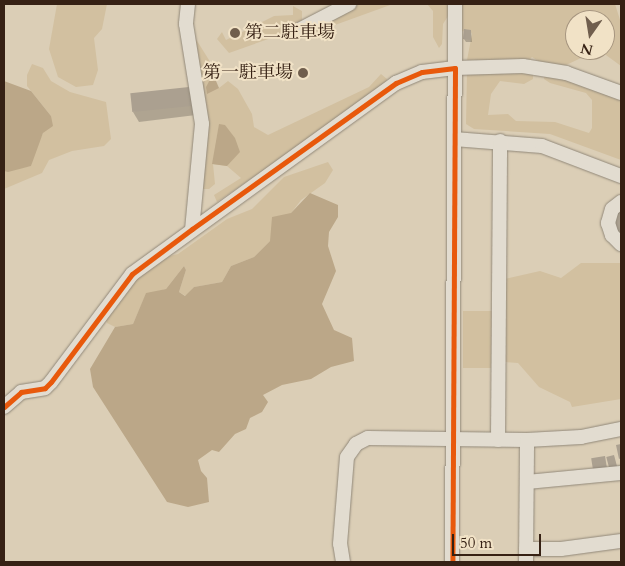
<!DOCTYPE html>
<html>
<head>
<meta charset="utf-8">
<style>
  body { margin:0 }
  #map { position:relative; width:625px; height:566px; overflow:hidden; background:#dbceb6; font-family:Cardo,"Noto Serif JP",serif }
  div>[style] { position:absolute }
  .green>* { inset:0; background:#d2c0a0; transform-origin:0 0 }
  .water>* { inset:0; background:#bba788 }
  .shadow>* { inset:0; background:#0003 }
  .building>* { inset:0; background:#aba090; transform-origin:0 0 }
  .roads { filter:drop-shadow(0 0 1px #918879) drop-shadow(0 0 1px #918879) }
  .minor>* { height:14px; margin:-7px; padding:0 7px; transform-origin:7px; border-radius:7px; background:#e2dcd0 }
  .cycleway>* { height:5px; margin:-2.5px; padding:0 2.5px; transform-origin:2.5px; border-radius:2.5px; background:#e8590c }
  .dots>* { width:14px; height:14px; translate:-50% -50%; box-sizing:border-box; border:2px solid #f1e2c6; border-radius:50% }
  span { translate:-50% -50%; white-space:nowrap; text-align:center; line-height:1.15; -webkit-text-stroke:4px #f1e2c6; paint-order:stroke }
  .poi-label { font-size:18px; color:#362114 }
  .left { translate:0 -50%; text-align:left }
  .right { translate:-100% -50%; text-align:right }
  .frame { position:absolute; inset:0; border:5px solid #362114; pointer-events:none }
  .north { position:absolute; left:565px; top:10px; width:50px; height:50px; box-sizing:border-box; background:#f1e2c6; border:1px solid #a6957f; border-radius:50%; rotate:193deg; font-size:14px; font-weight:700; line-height:20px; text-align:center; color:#362114 }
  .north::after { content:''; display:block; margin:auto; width:18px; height:22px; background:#705e4d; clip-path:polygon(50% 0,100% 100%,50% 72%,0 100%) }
  .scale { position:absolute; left:452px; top:534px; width:89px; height:22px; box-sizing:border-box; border:2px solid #362114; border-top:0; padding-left:6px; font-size:15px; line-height:18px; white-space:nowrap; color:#362114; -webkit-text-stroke:4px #f1e2c6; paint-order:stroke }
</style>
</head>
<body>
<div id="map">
  <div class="green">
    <i style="clip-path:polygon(57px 4px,107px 4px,102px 29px,94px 38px,98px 70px,93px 85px,76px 87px,58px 77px,49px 49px)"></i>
    <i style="clip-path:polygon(355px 4px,393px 4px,299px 38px,298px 36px)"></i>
    <i style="clip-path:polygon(427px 4px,450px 4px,450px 13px,443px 24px,442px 44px,439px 48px,433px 37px,433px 11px)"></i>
    <i style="clip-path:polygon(461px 4px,615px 4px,621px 23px,621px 66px,599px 50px,605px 50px,605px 20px,575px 20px,575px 50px,598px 50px,564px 66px,543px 64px,532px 57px,527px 62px,467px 60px,472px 34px,470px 30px,458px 32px)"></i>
    <i style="clip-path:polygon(293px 6px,302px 11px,302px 22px,274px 37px,229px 53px,217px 39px,222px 32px,226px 40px,274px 16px,293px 15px)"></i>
    <i style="clip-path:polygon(194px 36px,209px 60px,213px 74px,208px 80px,219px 88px,228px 81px,238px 89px,252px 114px,254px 127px,268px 135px,369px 87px,381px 74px,387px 79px,385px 87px,217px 202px,214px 195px,241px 178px,227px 166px,213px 164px,215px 184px,209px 189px,202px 189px)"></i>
    <i style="clip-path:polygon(32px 64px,43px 68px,51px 81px,70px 92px,106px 102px,111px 139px,104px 146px,72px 151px,49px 160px,42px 173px,4px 189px,4px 171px,31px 166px,33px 155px,51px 116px,27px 86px,27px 75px)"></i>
    <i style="clip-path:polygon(467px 71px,533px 74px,533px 79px,524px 84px,500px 81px,491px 94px,488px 115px,508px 114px,516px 121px,555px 122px,589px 133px,592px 128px,592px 100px,586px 93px,550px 83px,544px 79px,545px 74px,621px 96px,621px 160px,550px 134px,474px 129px,466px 124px)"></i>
    <i style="clip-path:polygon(328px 162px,333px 170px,325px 183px,301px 200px,270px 241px,254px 257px,231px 266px,222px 282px,194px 287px,186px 296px,179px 292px,186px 270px,184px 266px,166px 289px,146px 294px,133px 324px,115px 327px,107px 323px,103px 313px,115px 289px,166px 257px,178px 254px,227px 219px,252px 209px,284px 177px)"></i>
    <i style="clip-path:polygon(581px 263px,621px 263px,621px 399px,572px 407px,570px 402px,539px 387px,518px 363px,505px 362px,505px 279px,540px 271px,561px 278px)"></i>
    <i style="left:463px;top:311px;width:32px;height:57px"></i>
  </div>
  <div class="water">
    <i style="clip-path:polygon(213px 74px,219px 88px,207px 94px,206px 87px)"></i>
    <i style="clip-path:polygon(4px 81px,31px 91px,51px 116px,53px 126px,43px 133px,31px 166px,8px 172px,4px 171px)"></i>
    <i style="clip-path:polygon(219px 124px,225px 125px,235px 138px,240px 152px,227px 166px,212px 164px)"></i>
    <i style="clip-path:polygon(310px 193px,338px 205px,338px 217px,329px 232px,328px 246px,336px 271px,322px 304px,334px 330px,352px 338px,354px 361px,331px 367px,311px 379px,282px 385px,263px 395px,268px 402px,262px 412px,250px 418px,246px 429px,235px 434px,219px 452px,212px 450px,198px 460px,201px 471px,207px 478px,209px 502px,188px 507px,167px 502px,93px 387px,90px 369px,115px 327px,133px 324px,146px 293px,166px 289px,184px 266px,186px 270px,179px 292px,185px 296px,194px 287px,222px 282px,231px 266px,254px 257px,270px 241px,272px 217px,291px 213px)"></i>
  </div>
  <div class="shadow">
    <i style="clip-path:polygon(471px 31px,472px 42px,466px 42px,464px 39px)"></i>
    <i style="clip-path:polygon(188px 89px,194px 99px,196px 115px,139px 122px,133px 112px)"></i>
  </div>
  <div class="building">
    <i style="clip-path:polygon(464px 29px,471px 30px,471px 40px,463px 39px)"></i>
    <i style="left:189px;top:87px;width:19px;height:59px;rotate:84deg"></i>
    <i style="clip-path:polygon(621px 204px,621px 240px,611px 228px)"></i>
    <i style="clip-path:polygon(621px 444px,621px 458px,619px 459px,616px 445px)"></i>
    <i style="left:614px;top:455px;width:16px;height:8px;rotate:75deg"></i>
    <i style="left:605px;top:456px;width:12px;height:14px;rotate:81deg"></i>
  </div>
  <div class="roads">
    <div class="minor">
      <i style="left:188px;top:4px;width:20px;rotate:96deg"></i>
      <i style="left:186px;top:24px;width:101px;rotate:80.9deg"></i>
      <i style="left:202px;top:124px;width:105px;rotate:95.4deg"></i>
      <i style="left:297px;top:31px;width:59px;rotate:-27.4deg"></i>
      <i style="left:454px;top:139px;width:88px;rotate:4.5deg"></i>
      <i style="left:542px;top:146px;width:85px;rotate:20.8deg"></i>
      <i style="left:621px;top:202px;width:11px;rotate:142deg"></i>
      <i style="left:612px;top:209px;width:15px;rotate:106deg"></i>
      <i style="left:608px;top:223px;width:13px;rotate:72deg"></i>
      <i style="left:612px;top:235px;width:13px;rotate:45deg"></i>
      <i style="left:4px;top:407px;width:23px;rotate:-41deg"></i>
      <i style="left:21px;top:392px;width:24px;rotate:-9deg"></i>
      <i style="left:45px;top:388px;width:8px;rotate:-45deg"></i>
      <i style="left:51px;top:382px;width:135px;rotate:-53.1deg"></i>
      <i style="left:132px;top:274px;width:326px;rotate:-35.9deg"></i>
      <i style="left:396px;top:83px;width:28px;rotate:-23deg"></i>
      <i style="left:422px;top:72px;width:33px;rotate:-7deg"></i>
      <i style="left:455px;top:68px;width:68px;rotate:-1.7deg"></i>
      <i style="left:523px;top:66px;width:44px;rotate:9.2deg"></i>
      <i style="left:566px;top:73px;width:59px;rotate:20deg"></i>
      <i style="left:498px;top:440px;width:299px;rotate:-89.6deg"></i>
      <i style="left:527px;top:482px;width:94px;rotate:-5.5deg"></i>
      <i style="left:526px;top:549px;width:35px"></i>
      <i style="left:561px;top:549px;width:61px;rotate:-7.6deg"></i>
      <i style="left:343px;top:562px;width:18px;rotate:-99deg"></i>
      <i style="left:340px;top:544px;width:87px;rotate:-85.4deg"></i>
      <i style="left:347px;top:457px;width:16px;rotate:-55deg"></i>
      <i style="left:356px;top:444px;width:13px;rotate:-27deg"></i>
      <i style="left:368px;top:438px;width:159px;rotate:0.7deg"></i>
      <i style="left:527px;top:440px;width:54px;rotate:-3.2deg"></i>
      <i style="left:581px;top:437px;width:41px;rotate:-11.3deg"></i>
      <i style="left:452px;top:562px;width:558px;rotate:-89.69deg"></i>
      <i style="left:526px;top:562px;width:122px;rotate:-89.5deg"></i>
    </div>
  </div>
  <div class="cycleway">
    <i style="left:4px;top:407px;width:23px;rotate:-41deg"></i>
    <i style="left:21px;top:392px;width:24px;rotate:-9deg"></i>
    <i style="left:45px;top:388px;width:8px;rotate:-45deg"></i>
    <i style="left:51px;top:382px;width:135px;rotate:-53.1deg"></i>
    <i style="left:132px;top:274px;width:75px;rotate:-36.9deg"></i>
    <i style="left:192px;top:229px;width:251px;rotate:-35.6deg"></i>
    <i style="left:396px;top:83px;width:28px;rotate:-23deg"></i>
    <i style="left:422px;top:72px;width:33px;rotate:-7deg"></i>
    <i style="left:455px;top:68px;width:494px;rotate:90.3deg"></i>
  </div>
  <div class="dots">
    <i style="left:235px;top:33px;background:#705e4d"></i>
    <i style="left:303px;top:73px;background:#705e4d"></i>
  </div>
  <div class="poi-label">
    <span class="left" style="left:245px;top:33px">第二駐車場</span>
    <span class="right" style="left:293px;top:73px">第一駐車場</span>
  </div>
  <div class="frame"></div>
  <div class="north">N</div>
  <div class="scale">50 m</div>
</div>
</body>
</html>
